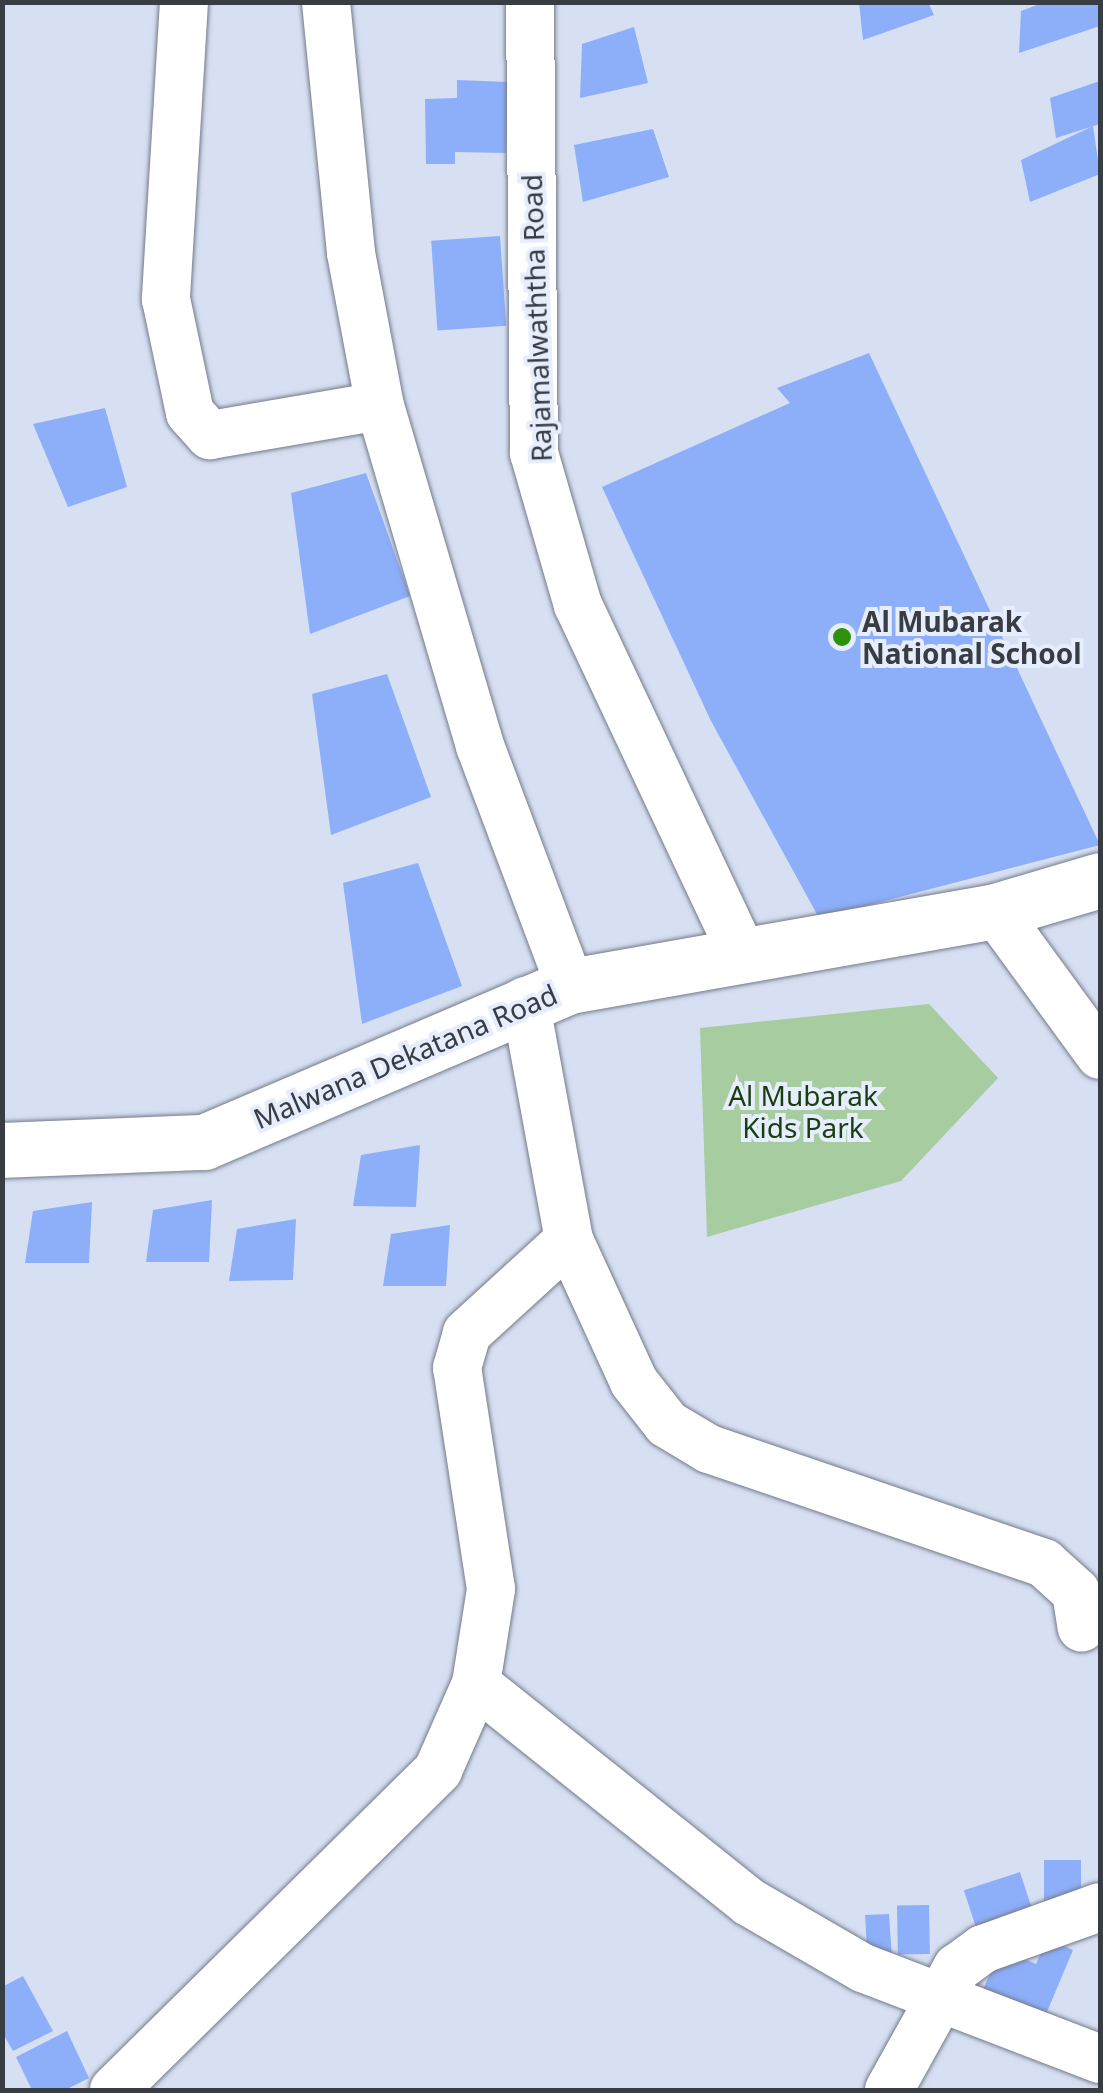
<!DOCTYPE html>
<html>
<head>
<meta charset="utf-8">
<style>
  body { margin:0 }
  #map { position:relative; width:1103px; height:2093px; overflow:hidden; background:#d7e0f2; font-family:"Noto Sans",sans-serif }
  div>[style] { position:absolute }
  .green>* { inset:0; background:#a7cc9f }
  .building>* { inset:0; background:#8daef8; transform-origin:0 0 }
  .roads { filter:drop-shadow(0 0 2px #737a8b) drop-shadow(0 0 2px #737a8b) }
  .minor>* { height:48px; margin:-24px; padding:0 24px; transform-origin:24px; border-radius:24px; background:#fff }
  .major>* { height:55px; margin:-27.5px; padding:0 27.5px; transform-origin:27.5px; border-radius:27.5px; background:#fff }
  .dots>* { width:28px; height:28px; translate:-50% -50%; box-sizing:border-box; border:5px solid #e6edfc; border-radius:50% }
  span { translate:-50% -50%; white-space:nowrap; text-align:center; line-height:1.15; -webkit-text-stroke:8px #e6edfc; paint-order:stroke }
  .street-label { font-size:28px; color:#383c43 }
  .poi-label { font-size:28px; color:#383c43; font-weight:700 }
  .left { translate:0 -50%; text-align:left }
  .park-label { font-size:28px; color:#193f0f }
  .frame { position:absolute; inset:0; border:5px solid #383c43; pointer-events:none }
</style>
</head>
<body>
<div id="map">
  <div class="green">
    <i style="clip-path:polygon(929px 1004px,998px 1078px,901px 1181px,707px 1237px,700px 1028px)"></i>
  </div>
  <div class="building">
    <i style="clip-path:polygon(859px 2px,928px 2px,934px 15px,863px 40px)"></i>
    <i style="clip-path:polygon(1045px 2px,1100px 2px,1100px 26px,1019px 53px,1021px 11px)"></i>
    <i style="clip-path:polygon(634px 27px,648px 83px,580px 98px,582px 44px)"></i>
    <i style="clip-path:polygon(457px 80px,508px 82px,506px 153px,455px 152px,455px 164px,426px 164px,425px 99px,457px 98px)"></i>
    <i style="clip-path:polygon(1100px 81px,1100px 124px,1056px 138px,1050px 98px)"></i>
    <i style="clip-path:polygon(1093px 126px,1100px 174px,1030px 202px,1021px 160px)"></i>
    <i style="clip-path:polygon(653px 129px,669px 177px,583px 202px,574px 145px)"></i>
    <i style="left:500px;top:236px;width:90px;height:69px;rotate:86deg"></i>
    <i style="clip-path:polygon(869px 353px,1100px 845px,819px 918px,711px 721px,602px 487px,790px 403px,777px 388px)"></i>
    <i style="clip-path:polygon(105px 408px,127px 487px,68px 507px,33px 424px)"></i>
    <i style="clip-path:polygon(366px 473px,410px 596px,310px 634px,291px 493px)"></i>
    <i style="clip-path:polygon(387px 674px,431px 797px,331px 835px,312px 694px)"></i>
    <i style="clip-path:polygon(418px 863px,462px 986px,362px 1024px,343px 883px)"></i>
    <i style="clip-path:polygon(420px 1145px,416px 1207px,353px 1206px,361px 1155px)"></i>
    <i style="clip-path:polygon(212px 1200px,209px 1262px,146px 1262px,153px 1210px)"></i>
    <i style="clip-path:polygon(92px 1202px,89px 1263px,25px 1263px,33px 1211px)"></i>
    <i style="clip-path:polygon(296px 1219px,293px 1280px,229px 1281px,237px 1229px)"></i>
    <i style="clip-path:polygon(450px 1225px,446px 1286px,383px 1286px,391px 1234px)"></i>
    <i style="left:1044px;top:1860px;width:37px;height:48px"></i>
    <i style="left:1020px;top:1872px;width:51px;height:59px;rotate:72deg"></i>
    <i style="left:929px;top:1905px;width:49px;height:32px;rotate:89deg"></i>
    <i style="clip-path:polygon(889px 1914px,892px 1959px,867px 1948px,865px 1915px)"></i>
    <i style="clip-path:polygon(1047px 1939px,1073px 1950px,1044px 2019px,982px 1992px,1001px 1949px,1036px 1964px)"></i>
    <i style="clip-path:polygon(23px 1976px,53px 2031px,13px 2051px,2px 2032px,2px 1987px)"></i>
    <i style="clip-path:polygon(67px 2031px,89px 2078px,65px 2090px,32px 2090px,16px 2057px)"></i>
  </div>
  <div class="roads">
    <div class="minor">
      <i style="left:184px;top:2px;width:298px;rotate:93.5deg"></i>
      <i style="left:166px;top:299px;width:116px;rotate:78.1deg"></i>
      <i style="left:190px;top:413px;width:30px;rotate:48deg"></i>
      <i style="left:210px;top:435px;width:172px;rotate:-9.7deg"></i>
      <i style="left:326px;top:2px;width:252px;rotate:84.3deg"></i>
      <i style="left:351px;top:253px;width:156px;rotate:79.3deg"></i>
      <i style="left:380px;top:406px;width:354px;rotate:73.6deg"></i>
      <i style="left:480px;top:746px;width:256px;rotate:69.4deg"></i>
      <i style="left:530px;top:2px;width:451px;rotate:89.5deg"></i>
      <i style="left:534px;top:453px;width:158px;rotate:73.9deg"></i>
      <i style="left:578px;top:605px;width:383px;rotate:64.8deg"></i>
      <i style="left:995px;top:911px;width:178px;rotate:53.9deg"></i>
      <i style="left:569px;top:1240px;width:156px;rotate:65.4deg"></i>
      <i style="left:634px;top:1382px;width:53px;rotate:51.8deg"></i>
      <i style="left:667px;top:1424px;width:49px;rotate:30.8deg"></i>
      <i style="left:709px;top:1449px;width:354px;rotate:18.8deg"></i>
      <i style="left:1044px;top:1563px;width:43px;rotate:42.2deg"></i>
      <i style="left:1076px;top:1592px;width:36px;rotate:81deg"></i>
      <i style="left:476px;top:1684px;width:349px;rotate:38.6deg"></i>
      <i style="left:749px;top:1902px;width:132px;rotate:30.1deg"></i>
      <i style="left:863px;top:1968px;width:254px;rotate:21deg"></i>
      <i style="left:114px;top:2090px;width:455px;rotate:-44.6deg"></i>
      <i style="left:438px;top:1770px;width:94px;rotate:-66.2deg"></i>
      <i style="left:476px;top:1684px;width:96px;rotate:-81deg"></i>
      <i style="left:491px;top:1589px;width:224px;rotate:-98.7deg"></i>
      <i style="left:457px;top:1368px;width:36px;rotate:-74deg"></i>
      <i style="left:467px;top:1333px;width:138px;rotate:-42.4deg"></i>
      <i style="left:569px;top:1240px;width:243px;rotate:-100.4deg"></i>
      <i style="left:889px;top:2090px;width:140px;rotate:-60.9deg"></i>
      <i style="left:957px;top:1968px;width:32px;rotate:-36deg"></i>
      <i style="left:983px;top:1949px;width:124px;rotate:-19.7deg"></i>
    </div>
    <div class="major">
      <i style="left:2px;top:1150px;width:202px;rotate:-2.3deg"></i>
      <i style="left:204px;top:1142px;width:398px;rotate:-23.1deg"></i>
      <i style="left:570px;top:986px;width:432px;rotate:-10deg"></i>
      <i style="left:995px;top:911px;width:109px;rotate:-16.4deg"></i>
    </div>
  </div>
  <div class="dots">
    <i style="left:842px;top:637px;background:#2e900b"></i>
  </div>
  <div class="street-label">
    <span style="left:536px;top:318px;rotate:-92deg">Rajamalwaththa Road</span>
    <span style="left:405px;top:1056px;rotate:-23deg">Malwana Dekatana Road</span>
  </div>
  <div class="poi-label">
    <span class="left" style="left:862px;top:637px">Al Mubarak<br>National School</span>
  </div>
  <div class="park-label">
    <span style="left:803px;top:1111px">Al Mubarak<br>Kids Park</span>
  </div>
  <div class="frame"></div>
</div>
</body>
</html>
